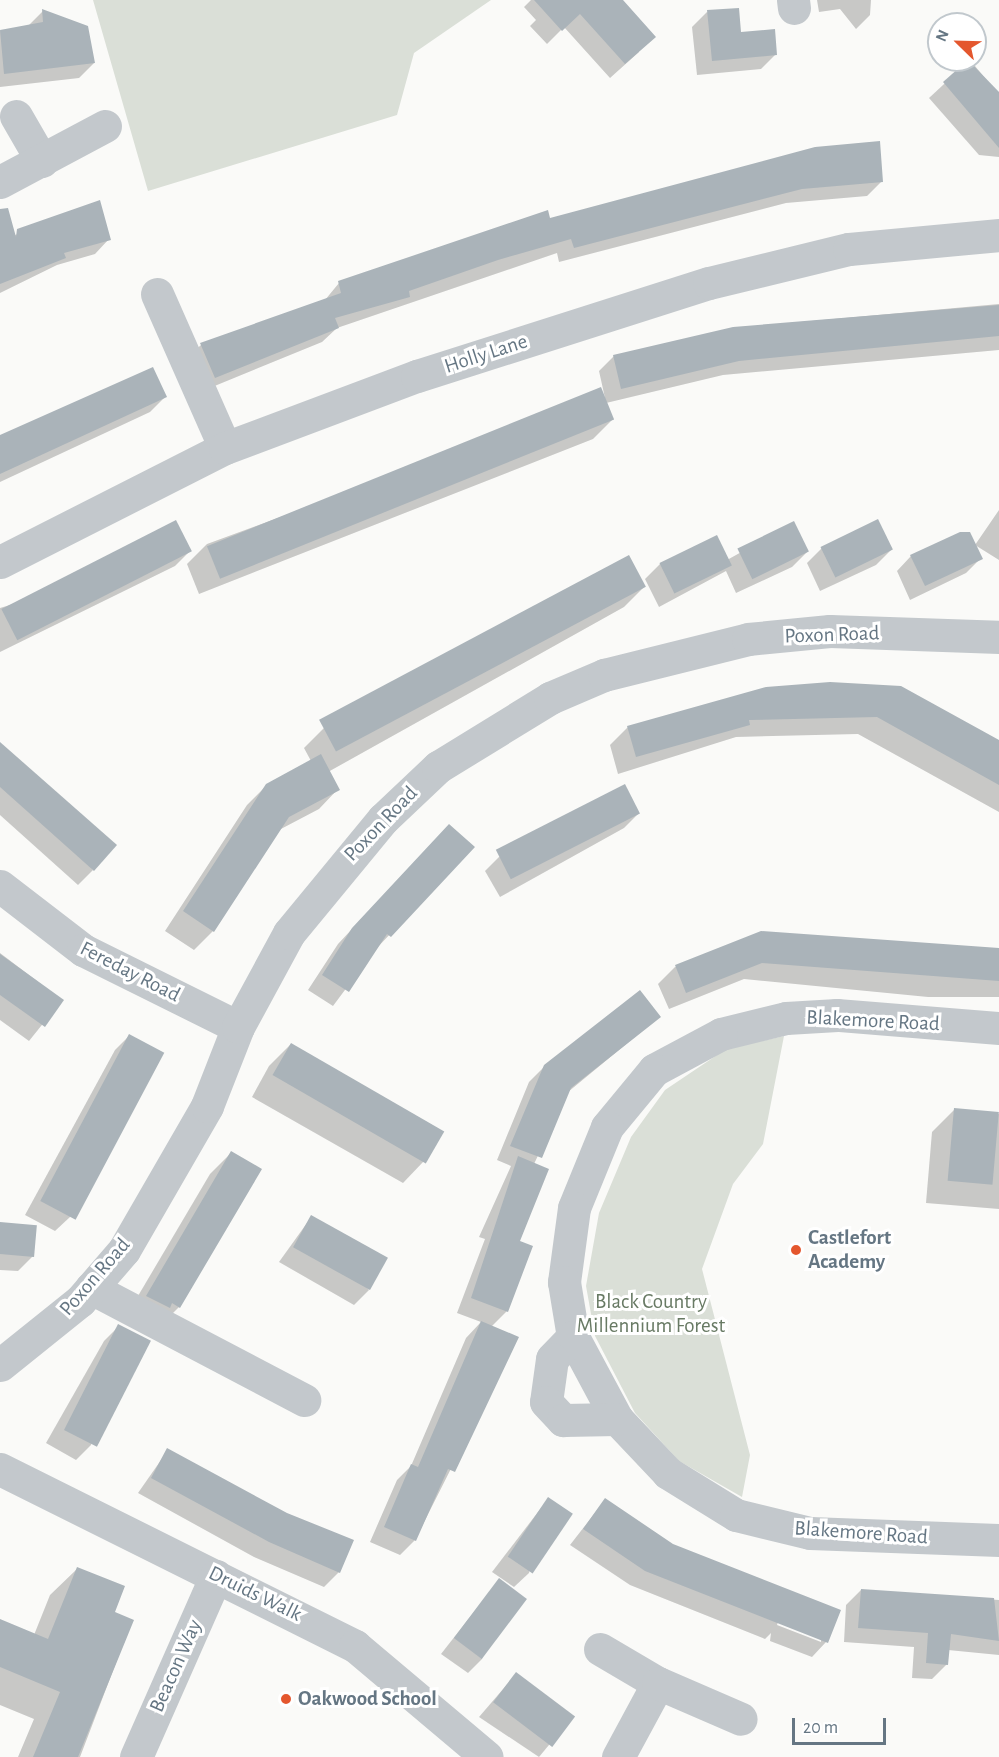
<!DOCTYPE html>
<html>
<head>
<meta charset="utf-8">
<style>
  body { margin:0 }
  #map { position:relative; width:999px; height:1757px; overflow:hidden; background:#fafaf8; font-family:"Alegreya Sans",sans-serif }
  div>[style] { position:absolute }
  .green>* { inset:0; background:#dadfd7 }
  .shadow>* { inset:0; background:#0003 }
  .building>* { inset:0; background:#aab3b9; transform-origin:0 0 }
  .minor>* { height:33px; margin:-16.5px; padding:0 16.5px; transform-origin:16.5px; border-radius:16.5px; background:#c3c8cc }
  .dots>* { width:16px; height:16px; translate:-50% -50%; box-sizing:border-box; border:3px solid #fff; border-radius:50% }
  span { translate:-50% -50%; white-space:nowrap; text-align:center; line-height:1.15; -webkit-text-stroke:6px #fff; paint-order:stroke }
  .street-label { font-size:21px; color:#657683 }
  .poi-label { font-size:21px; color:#657683; font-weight:700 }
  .left { translate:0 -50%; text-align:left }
  .park-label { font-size:21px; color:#687a64 }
  .north { position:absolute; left:927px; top:12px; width:60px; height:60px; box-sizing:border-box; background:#fff; border:2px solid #c1c8cd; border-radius:50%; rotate:293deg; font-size:16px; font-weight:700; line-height:24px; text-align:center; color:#657683 }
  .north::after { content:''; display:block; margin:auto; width:21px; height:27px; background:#e4572e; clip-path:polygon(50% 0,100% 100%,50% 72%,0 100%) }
  .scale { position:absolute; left:792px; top:1718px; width:94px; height:27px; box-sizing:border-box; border:3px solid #657683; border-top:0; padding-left:8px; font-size:18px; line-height:21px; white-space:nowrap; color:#657683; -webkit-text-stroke:4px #fff; paint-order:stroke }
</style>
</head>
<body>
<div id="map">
  <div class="green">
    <i style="clip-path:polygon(93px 0,491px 0,414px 53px,397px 115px,148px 191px)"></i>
    <i style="clip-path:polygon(784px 1036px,763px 1144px,733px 1184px,702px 1269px,750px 1455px,742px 1497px,679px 1461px,635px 1413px,595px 1336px,586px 1286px,599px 1213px,631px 1137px,665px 1090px,726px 1049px)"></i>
  </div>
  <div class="shadow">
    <i style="clip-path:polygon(531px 0,620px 0,639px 52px,610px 78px,564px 27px,547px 44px,530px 26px,536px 20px,524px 7px)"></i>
    <i style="clip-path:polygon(817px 0,871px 0,870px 15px,856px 29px,840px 9px,819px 12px)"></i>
    <i style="clip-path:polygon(43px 11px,94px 63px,79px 78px,0 87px,0 31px,28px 26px)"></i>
    <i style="clip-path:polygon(707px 12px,776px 54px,761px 69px,697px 75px,692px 27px)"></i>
    <i style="clip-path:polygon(970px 60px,999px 95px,999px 157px,979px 155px,929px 98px)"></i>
    <i style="clip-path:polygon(815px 149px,882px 181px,867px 196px,786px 203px,559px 262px,557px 253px,337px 328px,322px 342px,200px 392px,186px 359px,201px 345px,325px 300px,339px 283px)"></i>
    <i style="clip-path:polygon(99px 202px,109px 239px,95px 254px,57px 265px,0 293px,0 241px)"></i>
    <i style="clip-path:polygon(999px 304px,999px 350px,723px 375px,606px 403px,613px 419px,593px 439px,199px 594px,187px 564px,207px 544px,605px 398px,599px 371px,614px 356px,733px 328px)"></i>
    <i style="clip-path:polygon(152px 369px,165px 397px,150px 412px,0 482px,0 436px)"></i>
    <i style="clip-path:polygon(999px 510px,999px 560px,975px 545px,981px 558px,966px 573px,910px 600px,897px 571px,911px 556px,975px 545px)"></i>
    <i style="clip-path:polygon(794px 523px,807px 552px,792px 567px,736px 593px,726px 571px,659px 607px,645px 579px,660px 564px,727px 560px)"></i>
    <i style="clip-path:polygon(822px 548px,891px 550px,876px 565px,820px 591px,807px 563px)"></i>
    <i style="clip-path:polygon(190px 551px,175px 566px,0 652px,0 608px)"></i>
    <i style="clip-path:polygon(644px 587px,624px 607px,328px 772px,338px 789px,319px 809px,279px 830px,213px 931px,194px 950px,165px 931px,247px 805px,267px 785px,311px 761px,304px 748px,324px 728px)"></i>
    <i style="clip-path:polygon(766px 688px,999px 742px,999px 812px,858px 734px,736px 737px,618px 774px,610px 745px,628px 727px)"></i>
    <i style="clip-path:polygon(0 747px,93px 870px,78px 885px,0 815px)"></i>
    <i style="clip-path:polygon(625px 786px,639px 813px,624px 828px,500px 897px,485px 871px,500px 856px)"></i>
    <i style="clip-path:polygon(435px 840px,473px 847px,374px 951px,333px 1006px,308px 990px,338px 944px)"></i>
    <i style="clip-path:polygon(761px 932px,999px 950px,999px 997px,928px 997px,744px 979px,669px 1009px,658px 984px,675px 967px)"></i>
    <i style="clip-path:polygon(0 953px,62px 1000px,29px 1041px,0 1020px)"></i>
    <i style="clip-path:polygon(659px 1017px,568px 1092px,534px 1164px,519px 1242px,531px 1246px,507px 1311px,491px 1327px,517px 1338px,415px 1540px,400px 1555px,370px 1542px,397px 1480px,411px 1466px,466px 1338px,481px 1322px,457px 1313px,485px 1239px,479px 1237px,511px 1166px,497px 1160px,529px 1082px,545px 1066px)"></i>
    <i style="clip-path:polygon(129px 1036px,70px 1217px,55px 1231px,25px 1215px,115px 1050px)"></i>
    <i style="clip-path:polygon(291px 1044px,442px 1131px,424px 1161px,403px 1183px,252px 1097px,269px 1066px)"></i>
    <i style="clip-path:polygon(954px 1110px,999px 1114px,999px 1209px,926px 1203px,932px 1132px)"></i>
    <i style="clip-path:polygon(231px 1153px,179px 1307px,157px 1329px,125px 1318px,210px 1174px)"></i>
    <i style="clip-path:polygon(312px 1216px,369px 1290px,354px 1305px,279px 1262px)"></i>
    <i style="clip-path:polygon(0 1223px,33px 1256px,18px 1271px,0 1270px)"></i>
    <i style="clip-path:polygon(119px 1326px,91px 1445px,76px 1460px,46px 1443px,104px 1341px)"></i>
    <i style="clip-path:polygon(168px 1450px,339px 1572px,324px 1587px,254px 1557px,138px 1493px)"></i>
    <i style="clip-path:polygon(548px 1499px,529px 1573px,514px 1587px,492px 1572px)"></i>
    <i style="clip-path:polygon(evenodd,605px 1500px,672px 1546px,839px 1611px,826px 1642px,812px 1657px,770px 1641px,771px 1633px,765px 1639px,630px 1585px,570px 1545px,605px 1500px,778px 1622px,821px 1639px,821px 1642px,777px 1625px,778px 1622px)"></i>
    <i style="clip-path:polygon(77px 1569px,113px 1613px,132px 1621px,80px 1757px,18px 1757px,34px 1719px,0 1705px,0 1621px,34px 1635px,50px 1595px)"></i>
    <i style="clip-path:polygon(499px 1580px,482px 1659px,468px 1673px,441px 1654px)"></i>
    <i style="clip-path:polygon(861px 1590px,999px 1600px,999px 1655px,948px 1650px,947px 1664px,932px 1679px,912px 1678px,914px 1647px,844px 1642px,846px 1605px)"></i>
    <i style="clip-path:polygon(516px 1674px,573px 1716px,539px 1757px,479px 1717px)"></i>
  </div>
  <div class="building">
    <i style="clip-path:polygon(534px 0,623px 0,656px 37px,625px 64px,580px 14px,562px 31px)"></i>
    <i style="clip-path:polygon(739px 8px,741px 32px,775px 29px,777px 55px,712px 61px,707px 10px)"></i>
    <i style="clip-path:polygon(42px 9px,88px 26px,95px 63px,4px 74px,0 30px,43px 22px)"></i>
    <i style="clip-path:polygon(968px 60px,999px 92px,999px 148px,943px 82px)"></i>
    <i style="clip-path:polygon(880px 141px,883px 182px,802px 189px,574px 248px,571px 239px,498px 260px,409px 291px,410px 297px,335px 318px,339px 328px,215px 378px,200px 343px,341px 293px,338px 281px,548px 210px,550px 218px,815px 147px)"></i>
    <i style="clip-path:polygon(100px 200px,111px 240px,64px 253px,66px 258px,0 284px,0 209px,8px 208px,16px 237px,17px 229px)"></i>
    <i style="clip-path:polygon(999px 305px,999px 336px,739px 361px,621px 389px,613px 355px,733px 327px)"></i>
    <i style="clip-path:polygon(153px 367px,167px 397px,0 474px,0 435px)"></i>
    <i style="left:601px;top:387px;width:35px;height:425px;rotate:68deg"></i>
    <i style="left:878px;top:519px;width:34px;height:64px;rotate:64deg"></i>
    <i style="left:176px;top:520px;width:35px;height:196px;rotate:63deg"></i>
    <i style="left:794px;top:521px;width:34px;height:63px;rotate:64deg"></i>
    <i style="clip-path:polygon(960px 532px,970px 532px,983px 559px,925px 586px,910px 555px)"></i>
    <i style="left:717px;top:535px;width:34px;height:64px;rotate:64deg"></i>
    <i style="left:629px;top:555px;width:36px;height:351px;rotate:62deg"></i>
    <i style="clip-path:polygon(830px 682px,901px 686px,999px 740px,999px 785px,877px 717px,749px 720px,750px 725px,636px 757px,627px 726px,766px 687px)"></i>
    <i style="clip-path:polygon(0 742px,117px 845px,94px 871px,0 787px)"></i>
    <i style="clip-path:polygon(321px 754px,340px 790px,289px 817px,214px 932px,183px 911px,266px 784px)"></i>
    <i style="left:625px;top:784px;width:33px;height:145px;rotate:63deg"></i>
    <i style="clip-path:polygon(449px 824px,475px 847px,391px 937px,387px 934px,349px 992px,322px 975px,352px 928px)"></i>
    <i style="clip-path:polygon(761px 931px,999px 948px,999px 981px,762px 963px,686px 993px,675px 965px)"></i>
    <i style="clip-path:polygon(0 954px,64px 1000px,45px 1027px,0 995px)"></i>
    <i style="clip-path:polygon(640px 990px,661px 1017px,571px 1088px,542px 1158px,510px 1146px,544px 1065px)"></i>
    <i style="left:129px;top:1034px;width:40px;height:189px;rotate:28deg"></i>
    <i style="left:291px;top:1043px;width:177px;height:37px;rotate:30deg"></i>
    <i style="left:954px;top:1108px;width:45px;height:73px;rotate:5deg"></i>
    <i style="clip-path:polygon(231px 1151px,262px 1169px,180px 1308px,172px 1303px,170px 1308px,146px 1296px)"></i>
    <i style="clip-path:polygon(518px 1156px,549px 1169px,520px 1241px,533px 1246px,508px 1312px,471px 1298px)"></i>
    <i style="left:311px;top:1215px;width:88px;height:37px;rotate:29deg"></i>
    <i style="left:0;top:1222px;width:37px;height:32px;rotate:5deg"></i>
    <i style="clip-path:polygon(481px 1321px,519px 1337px,455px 1472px,448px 1469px,416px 1541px,384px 1527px,411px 1464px,418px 1467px)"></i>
    <i style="left:118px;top:1324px;width:37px;height:119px;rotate:27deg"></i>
    <i style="clip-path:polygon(167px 1448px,287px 1513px,354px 1540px,340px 1573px,269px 1542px,151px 1478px)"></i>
    <i style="left:548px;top:1497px;width:30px;height:72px;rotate:34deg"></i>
    <i style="clip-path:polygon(605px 1498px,673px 1544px,841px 1610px,828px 1643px,645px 1571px,583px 1529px)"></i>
    <i style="clip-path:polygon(77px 1567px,125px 1586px,115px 1612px,134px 1620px,78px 1757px,33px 1757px,60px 1692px,0 1667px,0 1619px,48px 1639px)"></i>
    <i style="left:499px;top:1578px;width:35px;height:75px;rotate:37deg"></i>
    <i style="clip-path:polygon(861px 1589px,994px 1598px,999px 1641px,951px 1634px,948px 1665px,926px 1663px,928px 1633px,858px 1628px)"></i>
    <i style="left:516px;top:1672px;width:74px;height:38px;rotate:37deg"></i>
  </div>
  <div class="minor">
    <i style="left:793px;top:0;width:8px;rotate:83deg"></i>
    <i style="left:16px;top:116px;width:52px;rotate:60deg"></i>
    <i style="left:0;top:182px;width:119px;rotate:-28.1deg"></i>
    <i style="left:157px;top:294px;width:168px;rotate:66.2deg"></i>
    <i style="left:0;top:562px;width:252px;rotate:-26.9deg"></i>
    <i style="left:225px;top:448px;width:205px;rotate:-20.6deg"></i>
    <i style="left:417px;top:376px;width:306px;rotate:-17.7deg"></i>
    <i style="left:709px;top:283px;width:144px;rotate:-13.7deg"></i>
    <i style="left:849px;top:249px;width:151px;rotate:-5.3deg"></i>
    <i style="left:0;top:886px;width:105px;rotate:37.6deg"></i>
    <i style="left:83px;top:950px;width:173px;rotate:26.4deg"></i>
    <i style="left:999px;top:1028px;width:163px;rotate:-175.4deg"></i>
    <i style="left:837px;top:1015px;width:51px;rotate:176.6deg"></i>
    <i style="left:786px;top:1018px;width:67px;rotate:166.2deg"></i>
    <i style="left:721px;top:1034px;width:76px;rotate:151.8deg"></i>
    <i style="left:654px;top:1070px;width:74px;rotate:129.5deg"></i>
    <i style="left:607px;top:1127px;width:87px;rotate:112.2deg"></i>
    <i style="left:574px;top:1208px;width:75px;rotate:97.7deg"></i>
    <i style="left:564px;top:1282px;width:56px;rotate:80.7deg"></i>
    <i style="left:573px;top:1337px;width:93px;rotate:61.8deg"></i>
    <i style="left:617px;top:1419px;width:74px;rotate:46.6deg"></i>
    <i style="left:668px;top:1473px;width:80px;rotate:31.7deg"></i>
    <i style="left:736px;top:1515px;width:76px;rotate:13.7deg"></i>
    <i style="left:810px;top:1533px;width:189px;rotate:2.1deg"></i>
    <i style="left:91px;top:1288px;width:241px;rotate:27.7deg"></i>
    <i style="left:573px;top:1337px;width:30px;rotate:134deg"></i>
    <i style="left:552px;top:1359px;width:43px;rotate:97.9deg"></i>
    <i style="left:546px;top:1402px;width:25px;rotate:47deg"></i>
    <i style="left:563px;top:1420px;width:54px;rotate:-1.1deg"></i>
    <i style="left:0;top:1365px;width:102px;rotate:-38.7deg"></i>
    <i style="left:80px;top:1301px;width:67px;rotate:-49.2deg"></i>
    <i style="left:124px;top:1250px;width:166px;rotate:-60deg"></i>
    <i style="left:207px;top:1106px;width:85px;rotate:-68.6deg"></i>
    <i style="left:238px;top:1027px;width:107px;rotate:-61.5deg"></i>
    <i style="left:289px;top:933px;width:148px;rotate:-50.5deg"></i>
    <i style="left:383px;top:819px;width:76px;rotate:-43.4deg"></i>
    <i style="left:438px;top:767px;width:132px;rotate:-31.6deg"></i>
    <i style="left:550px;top:698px;width:59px;rotate:-23.1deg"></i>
    <i style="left:604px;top:675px;width:148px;rotate:-14deg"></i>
    <i style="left:748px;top:639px;width:82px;rotate:-5.6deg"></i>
    <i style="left:830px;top:631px;width:169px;rotate:2deg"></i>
    <i style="left:0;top:1469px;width:397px;rotate:26.5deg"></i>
    <i style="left:355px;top:1646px;width:172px;rotate:40.1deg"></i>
    <i style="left:600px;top:1649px;width:67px;rotate:30.4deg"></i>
    <i style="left:136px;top:1757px;width:198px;rotate:-66.2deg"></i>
    <i style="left:618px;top:1757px;width:84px;rotate:-61.6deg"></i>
    <i style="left:658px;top:1683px;width:90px;rotate:23.4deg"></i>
  </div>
  <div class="dots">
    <i style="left:796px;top:1250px;background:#e4572e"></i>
    <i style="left:286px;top:1699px;background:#e4572e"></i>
  </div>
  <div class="street-label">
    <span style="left:486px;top:354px;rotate:-18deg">Holly Lane</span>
    <span style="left:832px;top:635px;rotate:-2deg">Poxon Road</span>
    <span style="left:381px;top:824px;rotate:-46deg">Poxon Road</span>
    <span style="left:130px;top:972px;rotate:27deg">Fereday Road</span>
    <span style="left:873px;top:1021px;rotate:3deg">Blakemore Road</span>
    <span style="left:95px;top:1277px;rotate:-49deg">Poxon Road</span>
    <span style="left:861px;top:1533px;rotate:4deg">Blakemore Road</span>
    <span style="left:255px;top:1594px;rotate:26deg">Druids Walk</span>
    <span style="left:176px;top:1666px;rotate:-66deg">Beacon Way</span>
  </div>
  <div class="poi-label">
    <span class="left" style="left:808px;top:1250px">Castlefort<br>Academy</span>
    <span class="left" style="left:298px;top:1699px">Oakwood School</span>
  </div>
  <div class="park-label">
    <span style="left:651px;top:1314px">Black Country<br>Millennium Forest</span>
  </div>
  <div class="north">N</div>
  <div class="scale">20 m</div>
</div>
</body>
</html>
